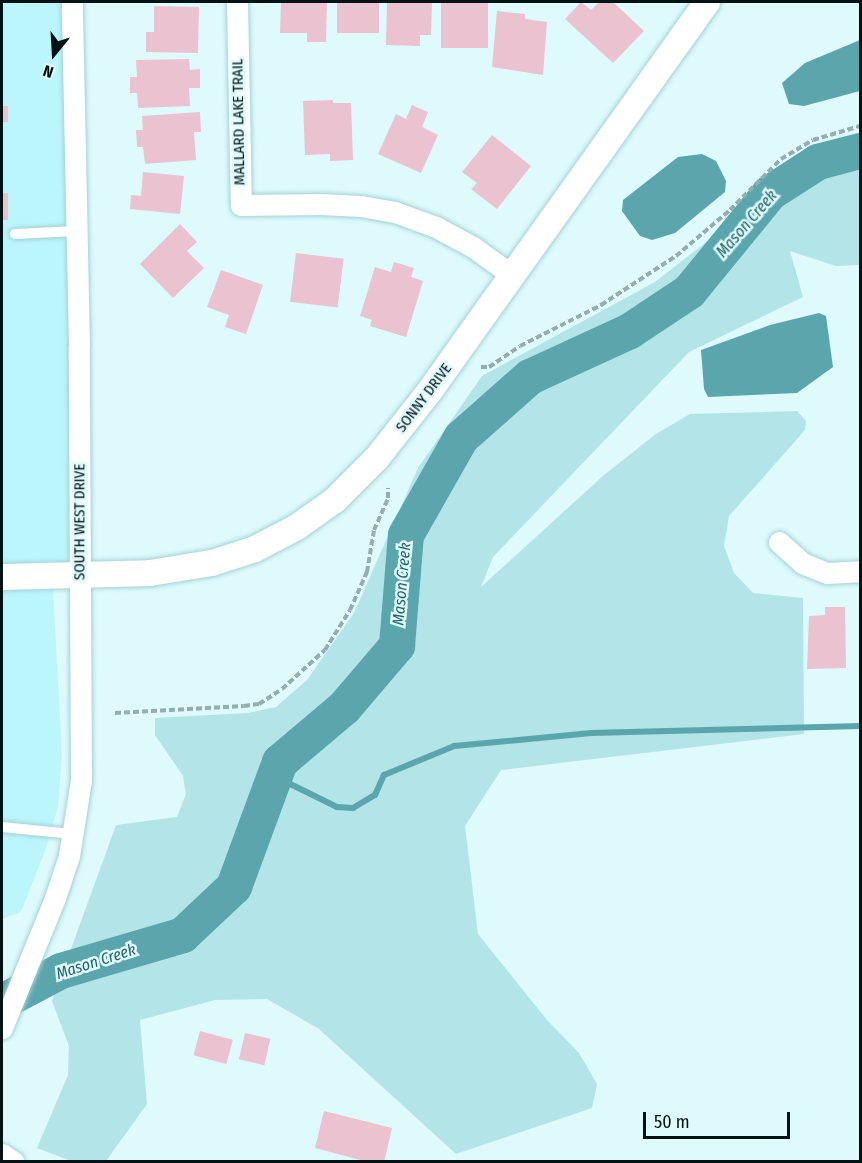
<!DOCTYPE html>
<html>
<head>
<meta charset="utf-8">
<style>
  body { margin:0 }
  #map { position:relative; width:862px; height:1163px; overflow:hidden; background:#defafc; font-family:"Fira Sans Condensed",sans-serif }
  div>[style] { position:absolute }
  .built>* { inset:0; background:#bbf6fb }
  .green>* { inset:0; background:#b3e4e8 }
  .water>* { inset:0; background:#5aa6ac }
  .stream>* { height:6px; margin:-3px; padding:0 3px; transform-origin:3px; border-radius:3px; background:#5aa6ac }
  .river>* { height:36px; margin:-18px; padding:0 18px; transform-origin:18px; border-radius:18px; background:#5aa6ac }
  .building>* { inset:0; background:#ebc2cf; transform-origin:0 0 }
  .path>* { height:4px; margin-top:-2px; transform-origin:0; background:repeating-linear-gradient(90deg,#95adaf 0 6px,transparent 0 9px) }
  .roads { filter:drop-shadow(0 0 2px #a3d2d6) drop-shadow(0 0 2px #a3d2d6) }
  .service>* { height:10px; margin:-5px; padding:0 5px; transform-origin:5px; border-radius:5px; background:#fff }
  .minor>* { height:21px; margin:-10.5px; padding:0 10.5px; transform-origin:10.5px; border-radius:10.5px; background:#fff }
  .tertiary>* { height:26px; margin:-13px; padding:0 13px; transform-origin:13px; border-radius:13px; background:#fff }
  span { translate:-50% -50%; white-space:nowrap; text-align:center; line-height:1.15; -webkit-text-stroke:5px #defafc; paint-order:stroke }
  .street-label { font-size:15px; color:#031315 }
  .water-label { font-size:16px; color:#246267; font-style:italic }
  .frame { position:absolute; inset:0; border:3px solid #031315; pointer-events:none }
  .north { position:absolute; left:24px; top:24px; width:60px; height:60px; -webkit-text-stroke:4px #defafc; paint-order:stroke; rotate:198deg; font-size:16px; font-weight:700; line-height:24px; text-align:center; color:#031315 }
  .north::after { content:''; display:block; margin:auto; width:21px; height:27px; background:#031315; clip-path:polygon(50% 0,100% 100%,50% 72%,0 100%) }
  .scale { position:absolute; left:643px; top:1112px; width:147px; height:27px; box-sizing:border-box; border:3px solid #031315; border-top:0; padding-left:8px; font-size:18px; line-height:21px; white-space:nowrap; color:#031315; -webkit-text-stroke:4px #defafc; paint-order:stroke }
</style>
</head>
<body>
<div id="map">
  <div class="built">
    <i style="clip-path:polygon(2px 2px,70px 2px,80px 575px,53px 590px,62px 755px,58px 807px,45px 851px,21px 912px,2px 919px)"></i>
  </div>
  <div class="green">
    <i style="clip-path:polygon(860px 135px,860px 265px,836px 266px,790px 251px,803px 297px,689px 352px,493px 557px,481px 587px,604px 475px,656px 434px,690px 414px,797px 411px,806px 421px,805px 430px,729px 516px,724px 546px,734px 573px,753px 593px,803px 598px,804px 734px,501px 770px,465px 826px,478px 934px,547px 1020px,579px 1053px,597px 1084px,592px 1108px,456px 1154px,319px 1029px,267px 999px,215px 1000px,140px 1020px,147px 1104px,106px 1161px,71px 1161px,37px 1148px,68px 1075px,69px 1046px,52px 1001px,116px 825px,177px 817px,186px 794px,183px 776px,155px 735px,155px 718px,248px 713px,276px 707px,307px 680px,354px 613px,418px 468px,482px 376px,655px 282px,719px 232px,782px 169px,815px 146px)"></i>
  </div>
  <div class="water">
    <i style="clip-path:polygon(860px 40px,860px 91px,804px 106px,789px 104px,782px 83px,805px 63px)"></i>
    <i style="clip-path:polygon(702px 154px,716px 161px,726px 181px,725px 192px,675px 233px,652px 240px,640px 236px,622px 211px,623px 200px,678px 157px)"></i>
    <i style="clip-path:polygon(819px 313px,826px 316px,833px 367px,797px 393px,708px 397px,704px 389px,701px 350px,770px 325px)"></i>
  </div>
  <div class="stream">
    <i style="left:276px;top:777px;width:68px;rotate:26.2deg"></i>
    <i style="left:337px;top:807px;width:16px;rotate:4deg"></i>
    <i style="left:353px;top:808px;width:26px;rotate:-31deg"></i>
    <i style="left:375px;top:795px;width:22px;rotate:-66deg"></i>
    <i style="left:384px;top:775px;width:76px;rotate:-22.5deg"></i>
    <i style="left:454px;top:746px;width:138px;rotate:-5.4deg"></i>
    <i style="left:591px;top:733px;width:269px;rotate:-1.5deg"></i>
  </div>
  <div class="river">
    <i style="left:2px;top:1002px;width:67px;rotate:-27.7deg"></i>
    <i style="left:61px;top:971px;width:127px;rotate:-16.4deg"></i>
    <i style="left:183px;top:935px;width:70px;rotate:-43.3deg"></i>
    <i style="left:234px;top:887px;width:133px;rotate:-69.8deg"></i>
    <i style="left:280px;top:762px;width:84px;rotate:-40.2deg"></i>
    <i style="left:344px;top:708px;width:82px;rotate:-49.5deg"></i>
    <i style="left:397px;top:646px;width:111px;rotate:-85.4deg"></i>
    <i style="left:406px;top:535px;width:112px;rotate:-60.4deg"></i>
    <i style="left:461px;top:438px;width:92px;rotate:-41.5deg"></i>
    <i style="left:530px;top:377px;width:110px;rotate:-24.7deg"></i>
    <i style="left:630px;top:331px;width:71px;rotate:-33.5deg"></i>
    <i style="left:689px;top:292px;width:128px;rotate:-50.7deg"></i>
    <i style="left:770px;top:193px;width:57px;rotate:-32.9deg"></i>
    <i style="left:818px;top:162px;width:43px;rotate:-14.7deg"></i>
  </div>
  <div class="building">
    <i style="clip-path:polygon(281px 2px,327px 2px,326px 42px,307px 42px,307px 33px,280px 33px)"></i>
    <i style="left:337px;top:2px;width:42px;height:31px"></i>
    <i style="clip-path:polygon(387px 2px,432px 2px,431px 35px,420px 35px,420px 46px,386px 45px)"></i>
    <i style="left:441px;top:2px;width:47px;height:46px"></i>
    <i style="clip-path:polygon(581px 2px,591px 10px,599px 2px,613px 2px,644px 31px,613px 63px,565px 19px)"></i>
    <i style="clip-path:polygon(154px 6px,199px 7px,198px 53px,146px 52px,146px 32px,154px 32px)"></i>
    <i style="clip-path:polygon(497px 11px,525px 14px,525px 19px,547px 22px,543px 75px,492px 67px)"></i>
    <i style="clip-path:polygon(189px 59px,190px 70px,200px 69px,200px 88px,189px 88px,190px 106px,138px 108px,137px 93px,130px 93px,130px 77px,137px 77px,136px 60px)"></i>
    <i style="clip-path:polygon(333px 100px,333px 103px,351px 103px,353px 160px,330px 161px,330px 154px,305px 155px,303px 101px)"></i>
    <i style="clip-path:polygon(412px 105px,428px 112px,422px 127px,438px 135px,421px 173px,378px 154px,396px 114px,406px 119px)"></i>
    <i style="left:2px;top:106px;width:6px;height:16px"></i>
    <i style="clip-path:polygon(200px 112px,201px 132px,194px 132px,196px 160px,145px 164px,143px 147px,137px 147px,136px 130px,143px 130px,142px 116px)"></i>
    <i style="clip-path:polygon(492px 135px,531px 166px,497px 209px,471px 189px,477px 183px,462px 172px)"></i>
    <i style="clip-path:polygon(143px 172px,184px 176px,180px 214px,130px 209px,131px 195px,141px 196px)"></i>
    <i style="left:2px;top:193px;width:6px;height:27px"></i>
    <i style="clip-path:polygon(180px 224px,197px 242px,187px 251px,204px 268px,173px 298px,140px 264px)"></i>
    <i style="left:296px;top:253px;width:48px;height:49px;rotate:7deg"></i>
    <i style="clip-path:polygon(394px 262px,414px 268px,411px 277px,423px 281px,406px 337px,370px 326px,372px 320px,360px 316px,375px 267px,391px 272px)"></i>
    <i style="clip-path:polygon(221px 270px,263px 285px,246px 334px,225px 327px,229px 315px,207px 307px)"></i>
    <i style="clip-path:polygon(825px 607px,845px 607px,846px 668px,807px 669px,809px 616px,825px 615px)"></i>
    <i style="left:200px;top:1031px;width:34px;height:25px;rotate:15deg"></i>
    <i style="left:245px;top:1033px;width:26px;height:27px;rotate:13deg"></i>
    <i style="clip-path:polygon(324px 1111px,392px 1128px,384px 1162px,368px 1162px,315px 1148px)"></i>
  </div>
  <div class="path">
    <i style="left:481px;top:367px;width:8px"></i>
    <i style="left:489px;top:367px;width:37px;rotate:-34deg"></i>
    <i style="left:520px;top:346px;width:91px;rotate:-26.8deg"></i>
    <i style="left:601px;top:305px;width:90px;rotate:-33.2deg"></i>
    <i style="left:676px;top:256px;width:71px;rotate:-40.4deg"></i>
    <i style="left:730px;top:210px;width:72px;rotate:-45deg"></i>
    <i style="left:781px;top:159px;width:37px;rotate:-31deg"></i>
    <i style="left:813px;top:140px;width:49px;rotate:-16.6deg"></i>
    <i style="left:115px;top:713px;width:129px;rotate:-3.1deg"></i>
    <i style="left:244px;top:706px;width:15px;rotate:-8deg"></i>
    <i style="left:259px;top:704px;width:27px;rotate:-33deg"></i>
    <i style="left:282px;top:689px;width:58px;rotate:-42.2deg"></i>
    <i style="left:325px;top:650px;width:47px;rotate:-58deg"></i>
    <i style="left:350px;top:610px;width:42px;rotate:-65.9deg"></i>
    <i style="left:367px;top:572px;width:43px;rotate:-80.5deg"></i>
    <i style="left:374px;top:530px;width:35px;rotate:-66deg"></i>
    <i style="left:388px;top:498px;width:10px;rotate:-90deg"></i>
  </div>
  <div class="roads">
    <div class="service">
      <i style="left:15px;top:234px;width:62px;rotate:-2.8deg"></i>
      <i style="left:2px;top:827px;width:71px;rotate:5.6deg"></i>
    </div>
    <div class="minor">
      <i style="left:237px;top:2px;width:203px;rotate:88.9deg"></i>
      <i style="left:241px;top:205px;width:79px;rotate:-0.7deg"></i>
      <i style="left:320px;top:204px;width:41px;rotate:2.8deg"></i>
      <i style="left:361px;top:206px;width:35px;rotate:10deg"></i>
      <i style="left:395px;top:212px;width:44px;rotate:20.1deg"></i>
      <i style="left:436px;top:227px;width:42px;rotate:28.4deg"></i>
      <i style="left:473px;top:247px;width:49px;rotate:35.9deg"></i>
      <i style="left:779px;top:542px;width:31px;rotate:42deg"></i>
      <i style="left:802px;top:563px;width:27px;rotate:22deg"></i>
      <i style="left:827px;top:573px;width:33px;rotate:-3deg"></i>
      <i style="left:2px;top:1028px;width:140px;rotate:-67.8deg"></i>
      <i style="left:55px;top:898px;width:44px;rotate:-71.6deg"></i>
      <i style="left:69px;top:856px;width:77px;rotate:-81deg"></i>
      <i style="left:81px;top:780px;width:434px;rotate:-90.3deg"></i>
      <i style="left:79px;top:346px;width:344px;rotate:-91.2deg"></i>
      <i style="left:2px;top:1154px;width:14px;rotate:34deg"></i>
    </div>
    <div class="tertiary">
      <i style="left:2px;top:577px;width:148px;rotate:-1.5deg"></i>
      <i style="left:150px;top:573px;width:63px;rotate:-9.2deg"></i>
      <i style="left:212px;top:563px;width:45px;rotate:-18deg"></i>
      <i style="left:255px;top:549px;width:47px;rotate:-27.6deg"></i>
      <i style="left:297px;top:527px;width:47px;rotate:-35.4deg"></i>
      <i style="left:335px;top:500px;width:59px;rotate:-45deg"></i>
      <i style="left:377px;top:458px;width:84px;rotate:-51.8deg"></i>
      <i style="left:429px;top:392px;width:479px;rotate:-54.5deg"></i>
    </div>
  </div>
  <div class="street-label">
    <span style="left:239px;top:122px;rotate:-91deg">MALLARD LAKE TRAIL</span>
    <span style="left:424px;top:398px;rotate:-53deg">SONNY DRIVE</span>
    <span style="left:80px;top:522px;rotate:-90deg">SOUTH WEST DRIVE</span>
  </div>
  <div class="water-label">
    <span style="left:747px;top:224px;rotate:-49deg">Mason Creek</span>
    <span style="left:402px;top:584px;rotate:-85deg">Mason Creek</span>
    <span style="left:96px;top:962px;rotate:-18deg">Mason Creek</span>
  </div>
  <div class="frame"></div>
  <div class="north">N</div>
  <div class="scale">50 m</div>
</div>
</body>
</html>
